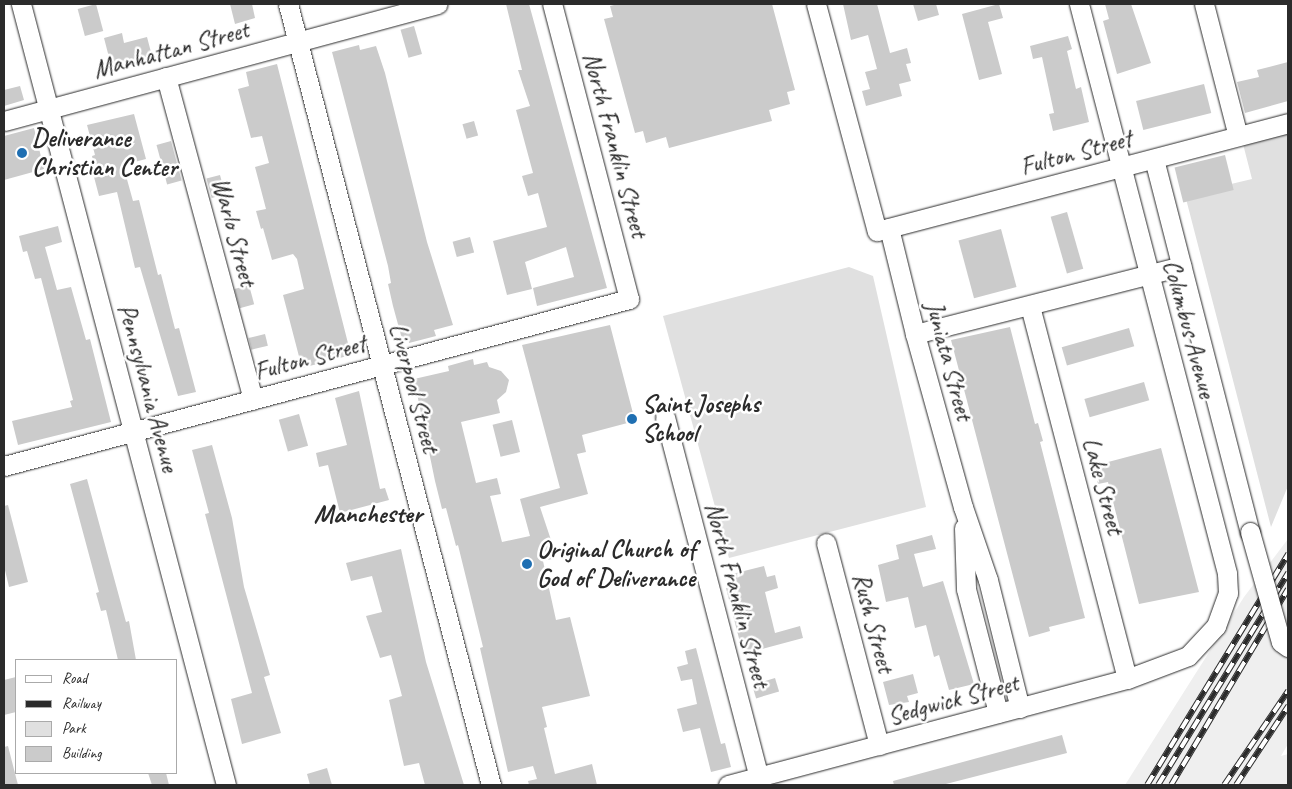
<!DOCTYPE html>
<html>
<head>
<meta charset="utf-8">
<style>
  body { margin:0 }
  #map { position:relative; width:1292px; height:789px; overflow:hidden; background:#fff; font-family:Caveat,sans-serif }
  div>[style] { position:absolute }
  .built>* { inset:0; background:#efefef }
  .green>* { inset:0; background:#e0e0e0 }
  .building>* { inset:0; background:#cbcbcb; transform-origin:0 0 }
  .roads { filter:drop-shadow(0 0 1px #2b2b2b) drop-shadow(0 0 1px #2b2b2b) }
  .minor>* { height:19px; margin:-9.5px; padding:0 9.5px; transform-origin:9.5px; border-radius:9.5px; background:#fff }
  .rail>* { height:5.5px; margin-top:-2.75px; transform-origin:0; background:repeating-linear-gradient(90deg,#fff 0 11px,#2b2b2b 0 22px); box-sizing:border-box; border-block:1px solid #2b2b2b }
  .bridges { filter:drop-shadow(0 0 1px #2b2b2b) drop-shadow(0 0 1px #2b2b2b) }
  .minor-bridge>* { height:19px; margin:-9.5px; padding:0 9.5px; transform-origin:9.5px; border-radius:9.5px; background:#fff }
  .dots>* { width:14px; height:14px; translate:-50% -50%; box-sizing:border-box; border:2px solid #fff; border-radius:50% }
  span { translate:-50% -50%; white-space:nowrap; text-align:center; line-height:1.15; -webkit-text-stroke:5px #fff; paint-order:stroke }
  .street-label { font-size:25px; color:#2b2b2b }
  .poi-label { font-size:25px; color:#2b2b2b; font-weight:700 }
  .left { translate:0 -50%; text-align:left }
  .neighbourhood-label { font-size:26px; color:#2b2b2b; font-weight:700 }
  .frame { position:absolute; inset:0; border:5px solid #2b2b2b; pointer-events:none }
  .legend { position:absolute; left:15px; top:659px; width:162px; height:115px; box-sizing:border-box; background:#fff; border:1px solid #aaa; margin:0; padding:6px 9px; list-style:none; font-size:15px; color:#2b2b2b }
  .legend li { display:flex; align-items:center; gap:10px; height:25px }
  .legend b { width:25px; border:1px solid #aaa }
</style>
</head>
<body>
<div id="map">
  <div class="built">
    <i style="clip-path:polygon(1288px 539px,1288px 744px,1281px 756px,1288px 754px,1288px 785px,1125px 785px,1244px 597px)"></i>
  </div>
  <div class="green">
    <i style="clip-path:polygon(1288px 131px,1288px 486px,1271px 527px,1185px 195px,1252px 179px,1243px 144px)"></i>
    <i style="clip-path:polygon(849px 267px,873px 276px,926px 507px,729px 558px,663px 316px)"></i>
  </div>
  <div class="building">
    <i style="left:96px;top:4px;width:28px;height:19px;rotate:75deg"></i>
    <i style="clip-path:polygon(230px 4px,252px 4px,255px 18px,235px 24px)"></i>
    <i style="clip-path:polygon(506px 4px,529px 4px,607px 288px,537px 306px,533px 288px,574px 277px,566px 247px,525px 262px,532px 289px,507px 295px,493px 241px,547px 227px,538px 193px,528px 196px,522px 176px,533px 173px,516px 110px,530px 106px,518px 70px,522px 70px)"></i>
    <i style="clip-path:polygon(618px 4px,772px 4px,795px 90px,787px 92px,790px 104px,769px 110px,772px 121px,669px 148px,666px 137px,646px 143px,643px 131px,635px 133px,604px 19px,613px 17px,610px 6px)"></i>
    <i style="clip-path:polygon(843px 4px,877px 4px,890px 53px,907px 48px,911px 63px,906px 64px,911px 81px,899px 84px,902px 96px,866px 106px,862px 91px,870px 89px,865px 72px,877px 69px,868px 35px,851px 40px)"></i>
    <i style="clip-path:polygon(913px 4px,936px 4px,939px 15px,918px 21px)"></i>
    <i style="clip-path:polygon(999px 4px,1003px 18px,988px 22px,1002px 74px,979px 80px,962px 14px)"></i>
    <i style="clip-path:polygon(1105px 4px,1131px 4px,1151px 63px,1117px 74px,1103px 21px,1109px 19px)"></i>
    <i style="left:414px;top:26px;width:29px;height:14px;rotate:74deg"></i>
    <i style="clip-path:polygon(122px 33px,124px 43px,147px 37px,152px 56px,133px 61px,135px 66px,112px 69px,104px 38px)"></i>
    <i style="clip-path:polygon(1068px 36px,1072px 49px,1067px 51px,1076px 89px,1081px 87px,1089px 122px,1053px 131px,1049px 114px,1054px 113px,1042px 57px,1033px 59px,1030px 46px)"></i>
    <i style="clip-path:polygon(359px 45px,360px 50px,376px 46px,385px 73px,427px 242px,453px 325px,434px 330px,436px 336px,409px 343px,408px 337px,402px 339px,393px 306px,388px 284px,391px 283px,388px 266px,332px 52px)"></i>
    <i style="clip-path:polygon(1288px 62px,1288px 101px,1245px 113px,1237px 82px,1259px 77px,1257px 70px)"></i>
    <i style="clip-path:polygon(277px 64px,351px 355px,302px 368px,283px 295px,304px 289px,297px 259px,293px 254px,272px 260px,263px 228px,261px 229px,256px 211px,266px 209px,255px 167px,269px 163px,262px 136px,251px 138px,238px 89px,249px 86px,246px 72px)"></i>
    <i style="left:1204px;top:84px;width:30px;height:70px;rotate:76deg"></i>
    <i style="clip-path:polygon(20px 86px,24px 100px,4px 106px,4px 90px)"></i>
    <i style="clip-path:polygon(134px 114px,146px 159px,123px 165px,133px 201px,139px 200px,158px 275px,161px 274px,175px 329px,179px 328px,196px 392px,178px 396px,140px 267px,135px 268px,117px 192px,99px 196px,94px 177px,97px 177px,92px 156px,95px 155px,87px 125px)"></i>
    <i style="left:474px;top:121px;width:15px;height:12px;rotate:74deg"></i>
    <i style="clip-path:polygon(34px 128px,44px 169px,4px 180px,4px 136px)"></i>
    <i style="left:171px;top:141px;width:41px;height:15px;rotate:75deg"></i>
    <i style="left:1225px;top:155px;width:36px;height:52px;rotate:76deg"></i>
    <i style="left:220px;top:175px;width:20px;height:14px;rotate:75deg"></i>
    <i style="left:1067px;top:212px;width:59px;height:17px;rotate:74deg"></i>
    <i style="clip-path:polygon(58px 226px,62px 242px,45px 247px,57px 290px,71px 287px,86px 340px,90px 339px,111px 422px,18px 445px,12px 421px,72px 407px,70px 401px,73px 400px,41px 278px,35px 279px,27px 251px,23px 252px,19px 236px)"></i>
    <i style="left:1001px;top:229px;width:60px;height:44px;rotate:75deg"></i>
    <i style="left:470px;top:237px;width:16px;height:18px;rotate:75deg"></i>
    <i style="left:249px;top:285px;width:20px;height:15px;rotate:75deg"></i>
    <i style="clip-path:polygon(610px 325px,635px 421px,582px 435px,586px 452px,577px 454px,588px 494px,540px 507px,554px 549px,550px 550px,552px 559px,543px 561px,556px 620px,570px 617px,590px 696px,542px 707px,547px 727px,544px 728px,555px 774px,592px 764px,597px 785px,529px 785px,528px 781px,537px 779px,533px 766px,508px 772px,480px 648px,483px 647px,458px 545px,456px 546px,446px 508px,442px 509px,435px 481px,414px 379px,449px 371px,448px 366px,473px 359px,474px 365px,487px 362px,489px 367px,501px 371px,509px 380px,506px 392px,497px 400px,500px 413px,461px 422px,476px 483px,497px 478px,501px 494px,490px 496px,502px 542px,530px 536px,520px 499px,560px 488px,522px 345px)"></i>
    <i style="clip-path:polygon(1010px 327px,1035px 424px,1038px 423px,1043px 441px,1040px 442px,1085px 618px,1049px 627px,1050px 631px,1029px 637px,951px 340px)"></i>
    <i style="left:1129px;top:328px;width:19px;height:70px;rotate:74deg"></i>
    <i style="left:265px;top:334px;width:12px;height:17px;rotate:76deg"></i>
    <i style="left:1144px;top:382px;width:19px;height:62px;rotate:74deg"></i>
    <i style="clip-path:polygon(359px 391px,380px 489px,385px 488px,389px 500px,340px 513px,328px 465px,319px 467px,316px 453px,347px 445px,335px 398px)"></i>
    <i style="left:299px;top:414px;width:33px;height:21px;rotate:74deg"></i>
    <i style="left:512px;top:420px;width:33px;height:20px;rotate:76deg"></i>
    <i style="clip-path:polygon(212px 445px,232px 518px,244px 587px,270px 675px,264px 677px,281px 733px,242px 744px,231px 699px,252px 693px,205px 514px,209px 513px,192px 450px)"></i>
    <i style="clip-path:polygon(1161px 448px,1199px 592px,1139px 604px,1108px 482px,1098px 484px,1093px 466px)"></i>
    <i style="clip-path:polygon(87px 479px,126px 622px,129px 621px,136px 660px,118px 660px,106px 610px,101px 611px,96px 593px,99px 592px,70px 484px)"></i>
    <i style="clip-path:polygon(8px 505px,28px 582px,9px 587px,4px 566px,4px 506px)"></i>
    <i style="clip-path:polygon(932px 535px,936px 549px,914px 554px,923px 587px,943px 581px,974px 684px,949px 690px,939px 655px,934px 657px,926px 625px,915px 628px,908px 597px,886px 602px,878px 565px,899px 559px,896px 545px)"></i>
    <i style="clip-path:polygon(401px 549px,426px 662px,464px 785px,425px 785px,419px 763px,404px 766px,389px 700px,402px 696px,391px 655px,380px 658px,366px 616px,382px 612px,372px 576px,351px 581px,346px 563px)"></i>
    <i style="clip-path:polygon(764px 566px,767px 577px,775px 575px,778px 588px,765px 592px,775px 633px,800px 626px,803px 638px,743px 654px,726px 588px,732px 587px,728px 575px)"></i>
    <i style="clip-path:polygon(696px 648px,721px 744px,725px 743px,731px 767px,711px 772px,700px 728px,683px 732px,677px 709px,697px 704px,692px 679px,681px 681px,677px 667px,688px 664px,685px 651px)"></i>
    <i style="clip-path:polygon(913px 674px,918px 693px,907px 696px,909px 702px,889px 705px,883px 682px)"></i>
    <i style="clip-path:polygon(16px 677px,16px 712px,4px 715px,4px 680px)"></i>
    <i style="left:775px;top:678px;width:14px;height:24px;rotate:73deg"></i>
    <i style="clip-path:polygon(1062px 735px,1067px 753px,942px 785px,894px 785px,893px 781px)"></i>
    <i style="clip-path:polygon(8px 746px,18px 785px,4px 785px,4px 747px)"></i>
    <i style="clip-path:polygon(327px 768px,332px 785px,310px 785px,307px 774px)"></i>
    <i style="clip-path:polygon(148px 773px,166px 773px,169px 785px,152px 785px)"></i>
  </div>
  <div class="roads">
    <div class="minor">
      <i style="left:21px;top:4px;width:807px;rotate:75.29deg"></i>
      <i style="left:288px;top:4px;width:807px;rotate:75.43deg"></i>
      <i style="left:816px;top:4px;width:235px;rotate:75deg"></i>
      <i style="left:877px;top:231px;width:425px;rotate:-14.7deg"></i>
      <i style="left:1204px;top:4px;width:136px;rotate:75.6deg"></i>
      <i style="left:166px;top:77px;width:334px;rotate:74.9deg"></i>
      <i style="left:4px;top:121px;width:449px;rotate:-15.1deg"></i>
      <i style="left:1154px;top:159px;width:385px;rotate:75.6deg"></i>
      <i style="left:889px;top:228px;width:109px;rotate:76.2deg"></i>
      <i style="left:915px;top:334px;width:180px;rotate:74.5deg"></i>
      <i style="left:963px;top:507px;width:77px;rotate:71.1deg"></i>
      <i style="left:988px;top:580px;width:132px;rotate:76deg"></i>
      <i style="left:1030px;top:306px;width:385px;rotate:75.4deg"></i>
      <i style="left:915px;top:334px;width:275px;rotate:-14.3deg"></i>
      <i style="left:665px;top:417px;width:380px;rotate:75.4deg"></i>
      <i style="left:4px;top:466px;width:647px;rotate:-14.96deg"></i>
      <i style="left:629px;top:299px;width:305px;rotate:-104.6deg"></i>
      <i style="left:964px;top:528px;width:61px;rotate:88.1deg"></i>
      <i style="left:966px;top:589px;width:128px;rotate:75.5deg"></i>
      <i style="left:826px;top:543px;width:209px;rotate:75.3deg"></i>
      <i style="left:728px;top:785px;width:413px;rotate:-14.9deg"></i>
      <i style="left:1127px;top:679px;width:65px;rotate:-20.7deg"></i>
      <i style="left:1188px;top:656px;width:41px;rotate:-47deg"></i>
      <i style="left:1216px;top:626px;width:35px;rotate:-70deg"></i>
      <i style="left:1228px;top:593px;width:20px;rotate:-93deg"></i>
      <i style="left:1227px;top:573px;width:588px;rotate:-104.58deg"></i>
    </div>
  </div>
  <div class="rail">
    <i style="left:1147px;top:785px;width:271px;rotate:-58.6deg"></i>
    <i style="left:1158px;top:785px;width:249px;rotate:-58.5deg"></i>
    <i style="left:1171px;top:785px;width:228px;rotate:-59.2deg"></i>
    <i style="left:1224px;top:785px;width:114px;rotate:-55.8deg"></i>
    <i style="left:1236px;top:785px;width:95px;rotate:-56.6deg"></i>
  </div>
  <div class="bridges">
    <div class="minor-bridge">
      <i style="left:1250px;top:532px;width:114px;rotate:74.3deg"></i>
      <i style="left:1281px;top:642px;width:9px;rotate:36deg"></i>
    </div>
  </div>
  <div class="dots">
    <i style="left:22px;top:153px;background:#1f6fb2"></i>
    <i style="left:632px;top:419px;background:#1f6fb2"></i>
    <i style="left:527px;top:564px;background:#1f6fb2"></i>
  </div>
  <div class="street-label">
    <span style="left:171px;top:50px;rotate:-15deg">Manhattan Street</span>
    <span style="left:615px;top:145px;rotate:75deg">North Franklin Street</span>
    <span style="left:1076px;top:153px;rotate:-15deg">Fulton Street</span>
    <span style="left:234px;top:232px;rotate:75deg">Warlo Street</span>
    <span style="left:1189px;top:329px;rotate:75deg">Columbus Avenue</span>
    <span style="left:310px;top:358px;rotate:-15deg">Fulton Street</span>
    <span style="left:949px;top:361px;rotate:75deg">Juniata Street</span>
    <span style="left:148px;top:388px;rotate:75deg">Pennsylvania Avenue</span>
    <span style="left:414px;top:388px;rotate:75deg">Liverpool Street</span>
    <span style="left:1103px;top:486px;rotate:75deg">Lake Street</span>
    <span style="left:737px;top:595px;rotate:75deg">North Franklin Street</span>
    <span style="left:873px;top:623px;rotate:75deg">Rush Street</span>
    <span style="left:953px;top:700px;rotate:-15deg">Sedgwick Street</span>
  </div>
  <div class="poi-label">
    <span class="left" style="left:32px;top:153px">Deliverance<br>Christian Center</span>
    <span class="left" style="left:642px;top:419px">Saint Josephs<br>School</span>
    <span class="left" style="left:537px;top:564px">Original Church of<br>God of Deliverance</span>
  </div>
  <div class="neighbourhood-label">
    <span style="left:368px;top:514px">Manchester</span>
  </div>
  <div class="frame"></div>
  <ul class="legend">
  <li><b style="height:6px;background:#fff"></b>Road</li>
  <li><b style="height:6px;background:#2b2b2b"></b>Railway</li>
  <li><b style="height:14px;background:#e0e0e0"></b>Park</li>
  <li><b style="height:14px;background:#cbcbcb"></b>Building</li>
  </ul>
</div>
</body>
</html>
